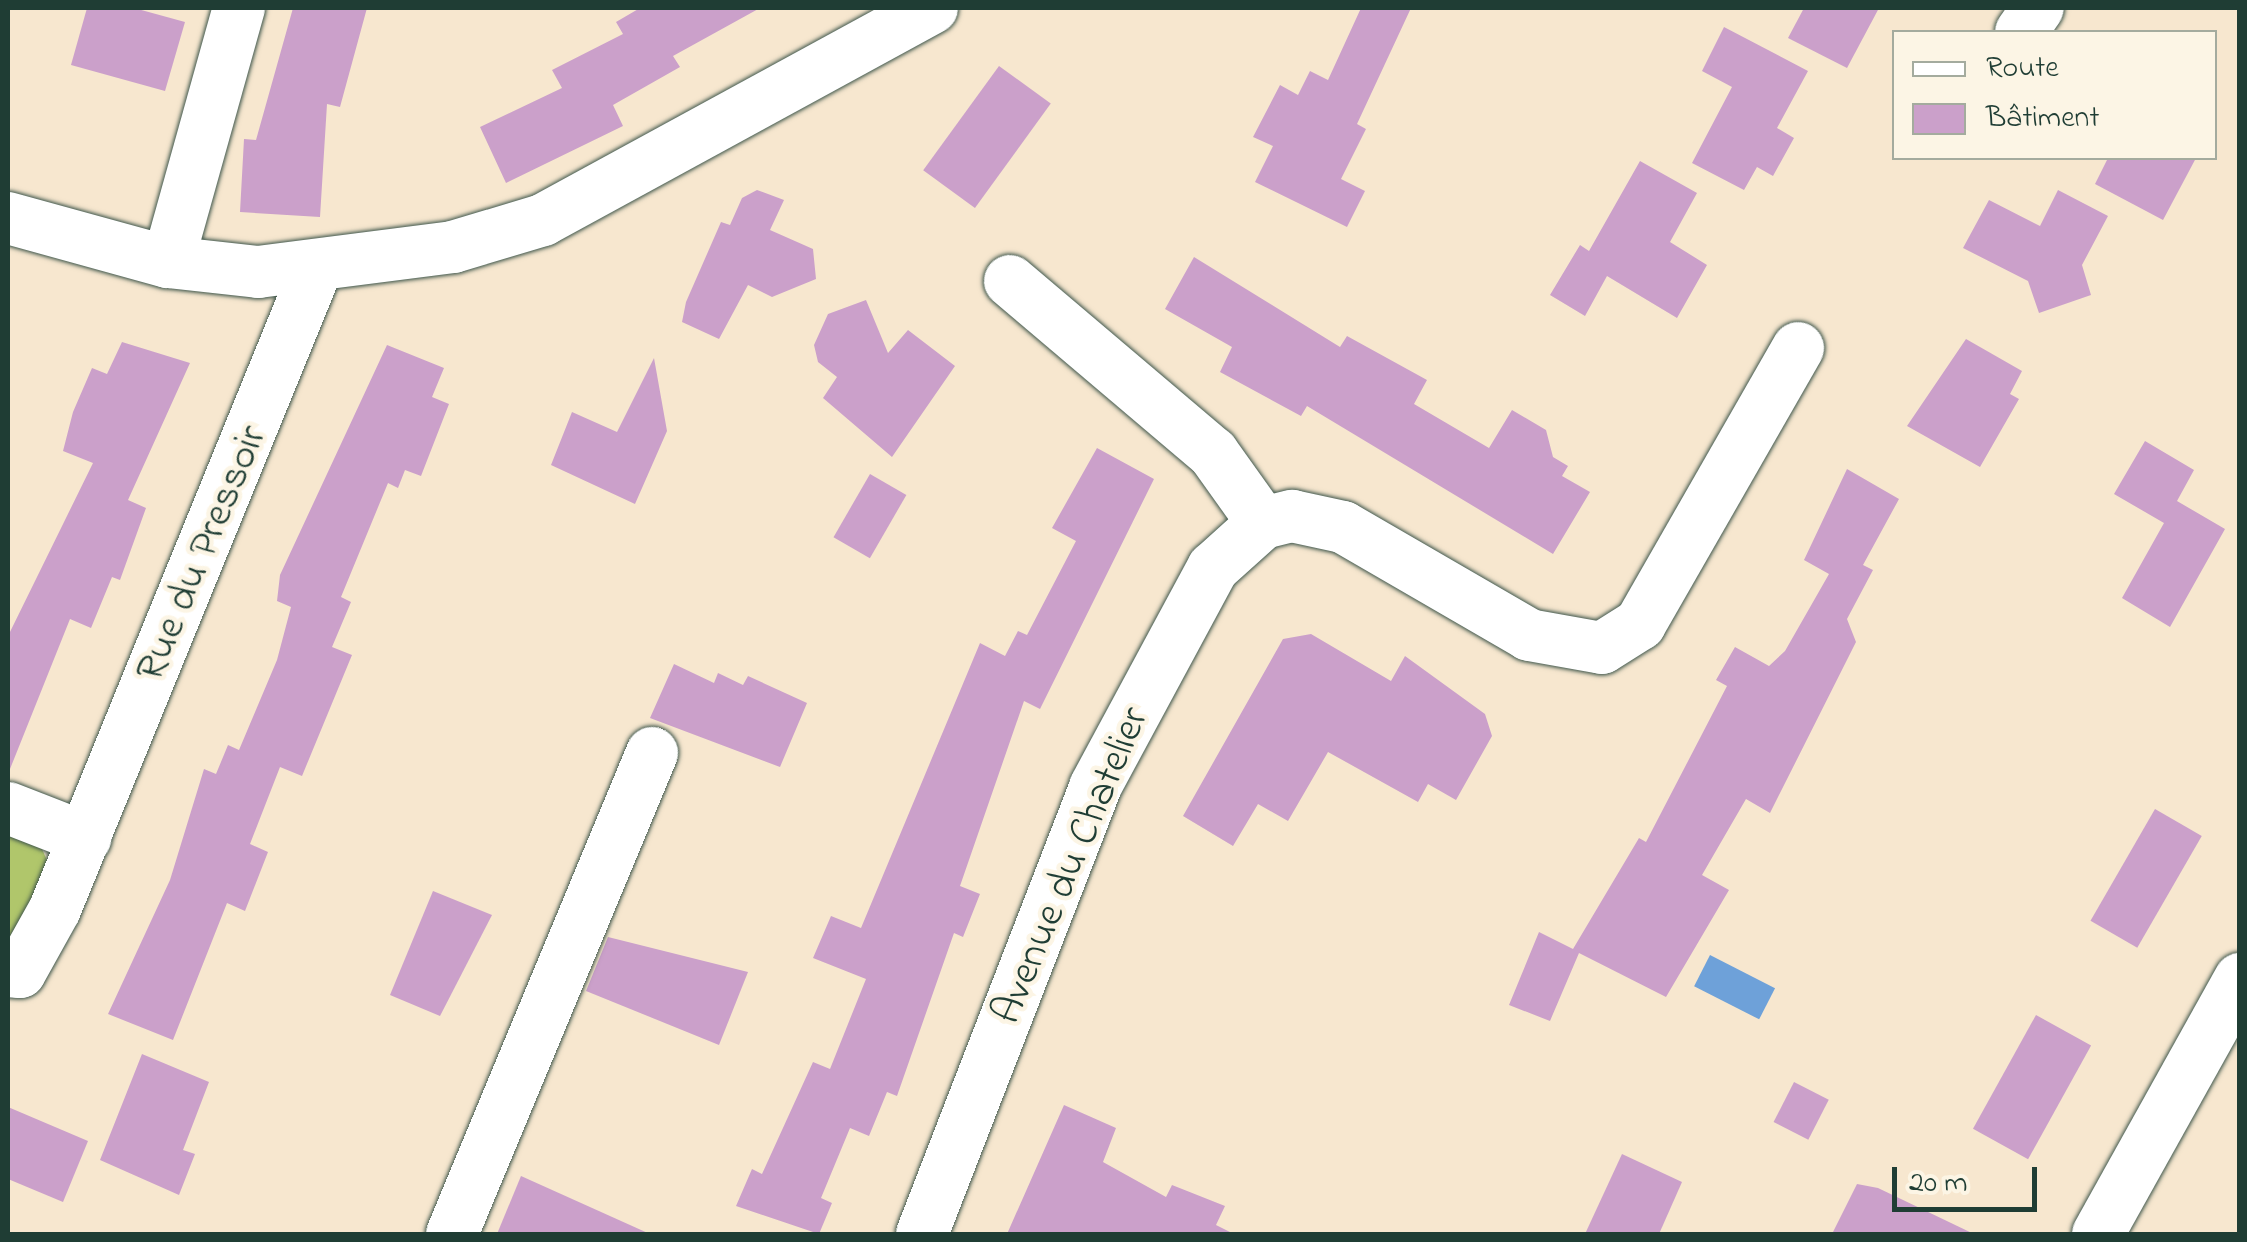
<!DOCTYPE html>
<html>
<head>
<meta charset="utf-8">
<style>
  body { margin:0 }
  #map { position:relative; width:2247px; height:1242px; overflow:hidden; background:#f7e7cf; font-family:"Indie Flower",sans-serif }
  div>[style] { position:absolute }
  .green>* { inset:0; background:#b0c66b }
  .water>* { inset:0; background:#6ea1d9; transform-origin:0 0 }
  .building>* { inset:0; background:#cba0ca; transform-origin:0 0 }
  .roads { filter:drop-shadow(0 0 2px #3f564b) drop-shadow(0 0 2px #3f564b) }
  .minor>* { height:52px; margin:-26px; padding:0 26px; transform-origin:26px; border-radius:26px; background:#fff }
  span { translate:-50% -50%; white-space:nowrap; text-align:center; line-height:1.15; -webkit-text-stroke:9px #fcf5e5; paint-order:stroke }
  .street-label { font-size:42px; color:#1f3d34 }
  .frame { position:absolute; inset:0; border:10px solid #1f3d34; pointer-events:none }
  .legend { position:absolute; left:1892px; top:30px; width:325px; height:130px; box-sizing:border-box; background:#fcf5e5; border:2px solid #a4ab9e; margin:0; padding:12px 18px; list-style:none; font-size:30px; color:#1f3d34 }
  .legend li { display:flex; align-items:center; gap:20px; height:50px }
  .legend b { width:50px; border:2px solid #a4ab9e }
  .scale { position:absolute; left:1892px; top:1167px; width:145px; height:45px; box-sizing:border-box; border:5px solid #1f3d34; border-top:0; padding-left:12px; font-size:30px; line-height:35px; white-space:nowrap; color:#1f3d34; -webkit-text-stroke:8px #fcf5e5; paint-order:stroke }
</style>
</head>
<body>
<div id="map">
  <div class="green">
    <i style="clip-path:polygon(8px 830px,39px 842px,49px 865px,8px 945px)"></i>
  </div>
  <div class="water">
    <i style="left:1710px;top:955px;width:73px;height:35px;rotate:27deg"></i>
  </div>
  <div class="building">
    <i style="clip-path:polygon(87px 8px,134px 8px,185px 22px,165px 91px,71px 65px)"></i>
    <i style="clip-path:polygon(293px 8px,367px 8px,340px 107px,327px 104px,320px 217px,240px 212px,244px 139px,256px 140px)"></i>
    <i style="clip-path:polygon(640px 8px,760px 8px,673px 56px,680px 67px,613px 105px,623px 126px,506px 183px,480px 127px,562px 88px,552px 70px,623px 34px,616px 22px)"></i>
    <i style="clip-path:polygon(1361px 8px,1411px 8px,1357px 124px,1366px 129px,1341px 179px,1365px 191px,1347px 227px,1255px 182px,1273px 146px,1253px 137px,1280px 85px,1298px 95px,1310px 71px,1328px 80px)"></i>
    <i style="clip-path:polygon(1804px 8px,1879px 8px,1847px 68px,1788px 38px)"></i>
    <i style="clip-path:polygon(1724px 27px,1808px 71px,1777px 128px,1794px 138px,1773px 176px,1757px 167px,1744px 190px,1692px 163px,1732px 87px,1702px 71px)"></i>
    <i style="left:999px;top:66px;width:64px;height:129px;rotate:36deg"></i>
    <i style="clip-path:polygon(2108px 158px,2196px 158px,2163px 220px,2095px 184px)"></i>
    <i style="clip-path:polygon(1640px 161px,1697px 193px,1670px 242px,1707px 265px,1677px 318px,1607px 276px,1585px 316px,1550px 295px,1580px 245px,1589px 251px)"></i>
    <i style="clip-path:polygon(757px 190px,784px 200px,770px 230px,813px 249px,816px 279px,772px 297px,748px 285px,719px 339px,682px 322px,686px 302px,721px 222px,730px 225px,742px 198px)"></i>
    <i style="clip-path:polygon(2058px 190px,2108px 216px,2082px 265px,2091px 295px,2039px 313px,2028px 281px,1963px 248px,1989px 200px,2040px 226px)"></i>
    <i style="clip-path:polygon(1194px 257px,1340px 347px,1347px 336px,1427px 380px,1414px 404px,1489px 448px,1512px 410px,1546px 430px,1553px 457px,1568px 466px,1562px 476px,1590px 492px,1553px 554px,1307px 406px,1301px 416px,1220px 372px,1232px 347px,1165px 309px)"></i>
    <i style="clip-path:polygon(866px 300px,888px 353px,908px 330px,955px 366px,892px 457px,823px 398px,837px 377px,818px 362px,814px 345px,828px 314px)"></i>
    <i style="clip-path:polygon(1966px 339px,2022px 371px,2010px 394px,2019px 399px,1980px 467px,1907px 426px)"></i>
    <i style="clip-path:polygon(122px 342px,190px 363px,128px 500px,146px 508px,120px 580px,112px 577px,91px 628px,70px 619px,8px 774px,8px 636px,93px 463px,63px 451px,73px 412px,92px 368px,107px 374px)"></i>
    <i style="clip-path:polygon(387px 345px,444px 368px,432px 397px,449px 404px,421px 476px,405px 470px,398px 488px,388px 483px,341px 597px,351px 602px,332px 647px,352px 655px,302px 776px,280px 767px,250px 844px,268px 852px,245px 911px,227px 903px,173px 1040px,108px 1014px,170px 880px,204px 769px,216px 774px,228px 745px,239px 750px,277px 660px,291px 607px,277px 601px,280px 575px)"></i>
    <i style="clip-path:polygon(654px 358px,667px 431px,635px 504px,551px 465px,572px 412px,617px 432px)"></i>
    <i style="clip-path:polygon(2145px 441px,2194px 470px,2177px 501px,2225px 529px,2170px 627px,2122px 598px,2164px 523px,2114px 494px)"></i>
    <i style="clip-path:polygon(1097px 448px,1154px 479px,1040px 709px,1024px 701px,960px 886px,980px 894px,963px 937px,954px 933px,897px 1096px,887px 1092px,869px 1136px,850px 1128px,821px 1198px,832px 1203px,819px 1234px,736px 1206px,752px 1169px,762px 1174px,813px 1062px,830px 1069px,866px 979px,813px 958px,831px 916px,861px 928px,980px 643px,1005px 656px,1018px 631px,1027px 635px,1076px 541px,1052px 528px)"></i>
    <i style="clip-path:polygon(1847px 469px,1899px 499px,1863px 565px,1873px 570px,1847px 619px,1856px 642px,1770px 813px,1746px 799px,1702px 875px,1729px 890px,1666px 997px,1579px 953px,1550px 1021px,1509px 1005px,1539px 932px,1573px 949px,1639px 838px,1646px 842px,1727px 686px,1716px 680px,1735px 647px,1769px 666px,1785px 651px,1829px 574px,1804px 560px)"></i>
    <i style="left:870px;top:474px;width:42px;height:73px;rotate:30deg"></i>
    <i style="clip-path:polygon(1311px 634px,1391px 681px,1405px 656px,1485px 714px,1492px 736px,1456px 800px,1428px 784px,1418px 802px,1328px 752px,1288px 821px,1258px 804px,1233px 846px,1183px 816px,1283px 639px)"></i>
    <i style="clip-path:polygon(674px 664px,714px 683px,718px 673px,743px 685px,748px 676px,807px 703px,780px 767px,650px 718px)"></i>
    <i style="left:2155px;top:809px;width:54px;height:129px;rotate:30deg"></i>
    <i style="clip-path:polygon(433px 891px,492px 915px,440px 1016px,390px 995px)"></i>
    <i style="clip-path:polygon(608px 937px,748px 972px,719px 1045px,586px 991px)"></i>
    <i style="left:2036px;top:1015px;width:63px;height:130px;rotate:29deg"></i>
    <i style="clip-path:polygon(142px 1054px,209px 1082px,183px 1150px,195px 1154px,179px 1195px,100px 1160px)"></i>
    <i style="left:1794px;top:1082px;width:39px;height:45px;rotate:27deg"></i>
    <i style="clip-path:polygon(1064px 1105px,1116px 1128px,1103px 1162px,1166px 1197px,1172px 1185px,1225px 1206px,1216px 1225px,1234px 1234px,1007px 1234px)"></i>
    <i style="clip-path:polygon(8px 1107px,88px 1141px,63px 1202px,8px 1179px)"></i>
    <i style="clip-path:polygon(1622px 1154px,1682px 1182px,1659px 1234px,1585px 1234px)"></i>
    <i style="clip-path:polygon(521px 1176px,650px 1234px,497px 1234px)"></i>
    <i style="clip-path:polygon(1857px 1184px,1878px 1188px,1974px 1234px,1832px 1234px)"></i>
  </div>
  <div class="roads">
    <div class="minor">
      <i style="left:2021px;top:32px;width:29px;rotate:-55deg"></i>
      <i style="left:8px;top:218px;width:166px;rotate:15.4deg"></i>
      <i style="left:168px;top:262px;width:91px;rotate:6.3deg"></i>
      <i style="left:258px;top:272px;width:197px;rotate:-7.3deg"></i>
      <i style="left:453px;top:247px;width:94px;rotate:-16.7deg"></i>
      <i style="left:543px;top:220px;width:443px;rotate:-28.6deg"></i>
      <i style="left:168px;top:262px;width:264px;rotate:-74.4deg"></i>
      <i style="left:1010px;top:281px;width:266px;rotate:40.3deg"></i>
      <i style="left:1213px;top:453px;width:86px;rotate:54.5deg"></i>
      <i style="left:8px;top:808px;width:83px;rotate:21.3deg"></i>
      <i style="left:8px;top:971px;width:12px;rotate:5deg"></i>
      <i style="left:20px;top:972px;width:72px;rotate:-60.9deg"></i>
      <i style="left:55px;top:909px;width:693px;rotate:-67.8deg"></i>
      <i style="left:452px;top:1234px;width:521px;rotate:-67.42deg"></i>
      <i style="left:922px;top:1234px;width:479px;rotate:-68.8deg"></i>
      <i style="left:1095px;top:787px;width:249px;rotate:-61.7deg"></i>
      <i style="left:1213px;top:568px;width:67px;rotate:-42deg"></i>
      <i style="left:1263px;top:523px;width:30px;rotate:-14deg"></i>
      <i style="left:1292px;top:516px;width:52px;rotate:12.2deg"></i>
      <i style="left:1343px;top:527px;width:215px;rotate:30.1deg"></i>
      <i style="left:1529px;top:635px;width:74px;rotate:10.1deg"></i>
      <i style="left:1602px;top:648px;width:45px;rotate:-32.3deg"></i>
      <i style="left:1640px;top:624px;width:318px;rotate:-60.2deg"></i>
      <i style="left:2098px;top:1234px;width:292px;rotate:-60.9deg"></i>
    </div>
  </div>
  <div class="street-label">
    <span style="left:203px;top:554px;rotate:-67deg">Rue du Pressoir</span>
    <span style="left:1072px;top:866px;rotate:-67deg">Avenue du Chatelier</span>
  </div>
  <div class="frame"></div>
  <ul class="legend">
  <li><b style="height:12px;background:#fff"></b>Route</li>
  <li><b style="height:28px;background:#cba0ca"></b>Bâtiment</li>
  </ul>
  <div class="scale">20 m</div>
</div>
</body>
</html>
